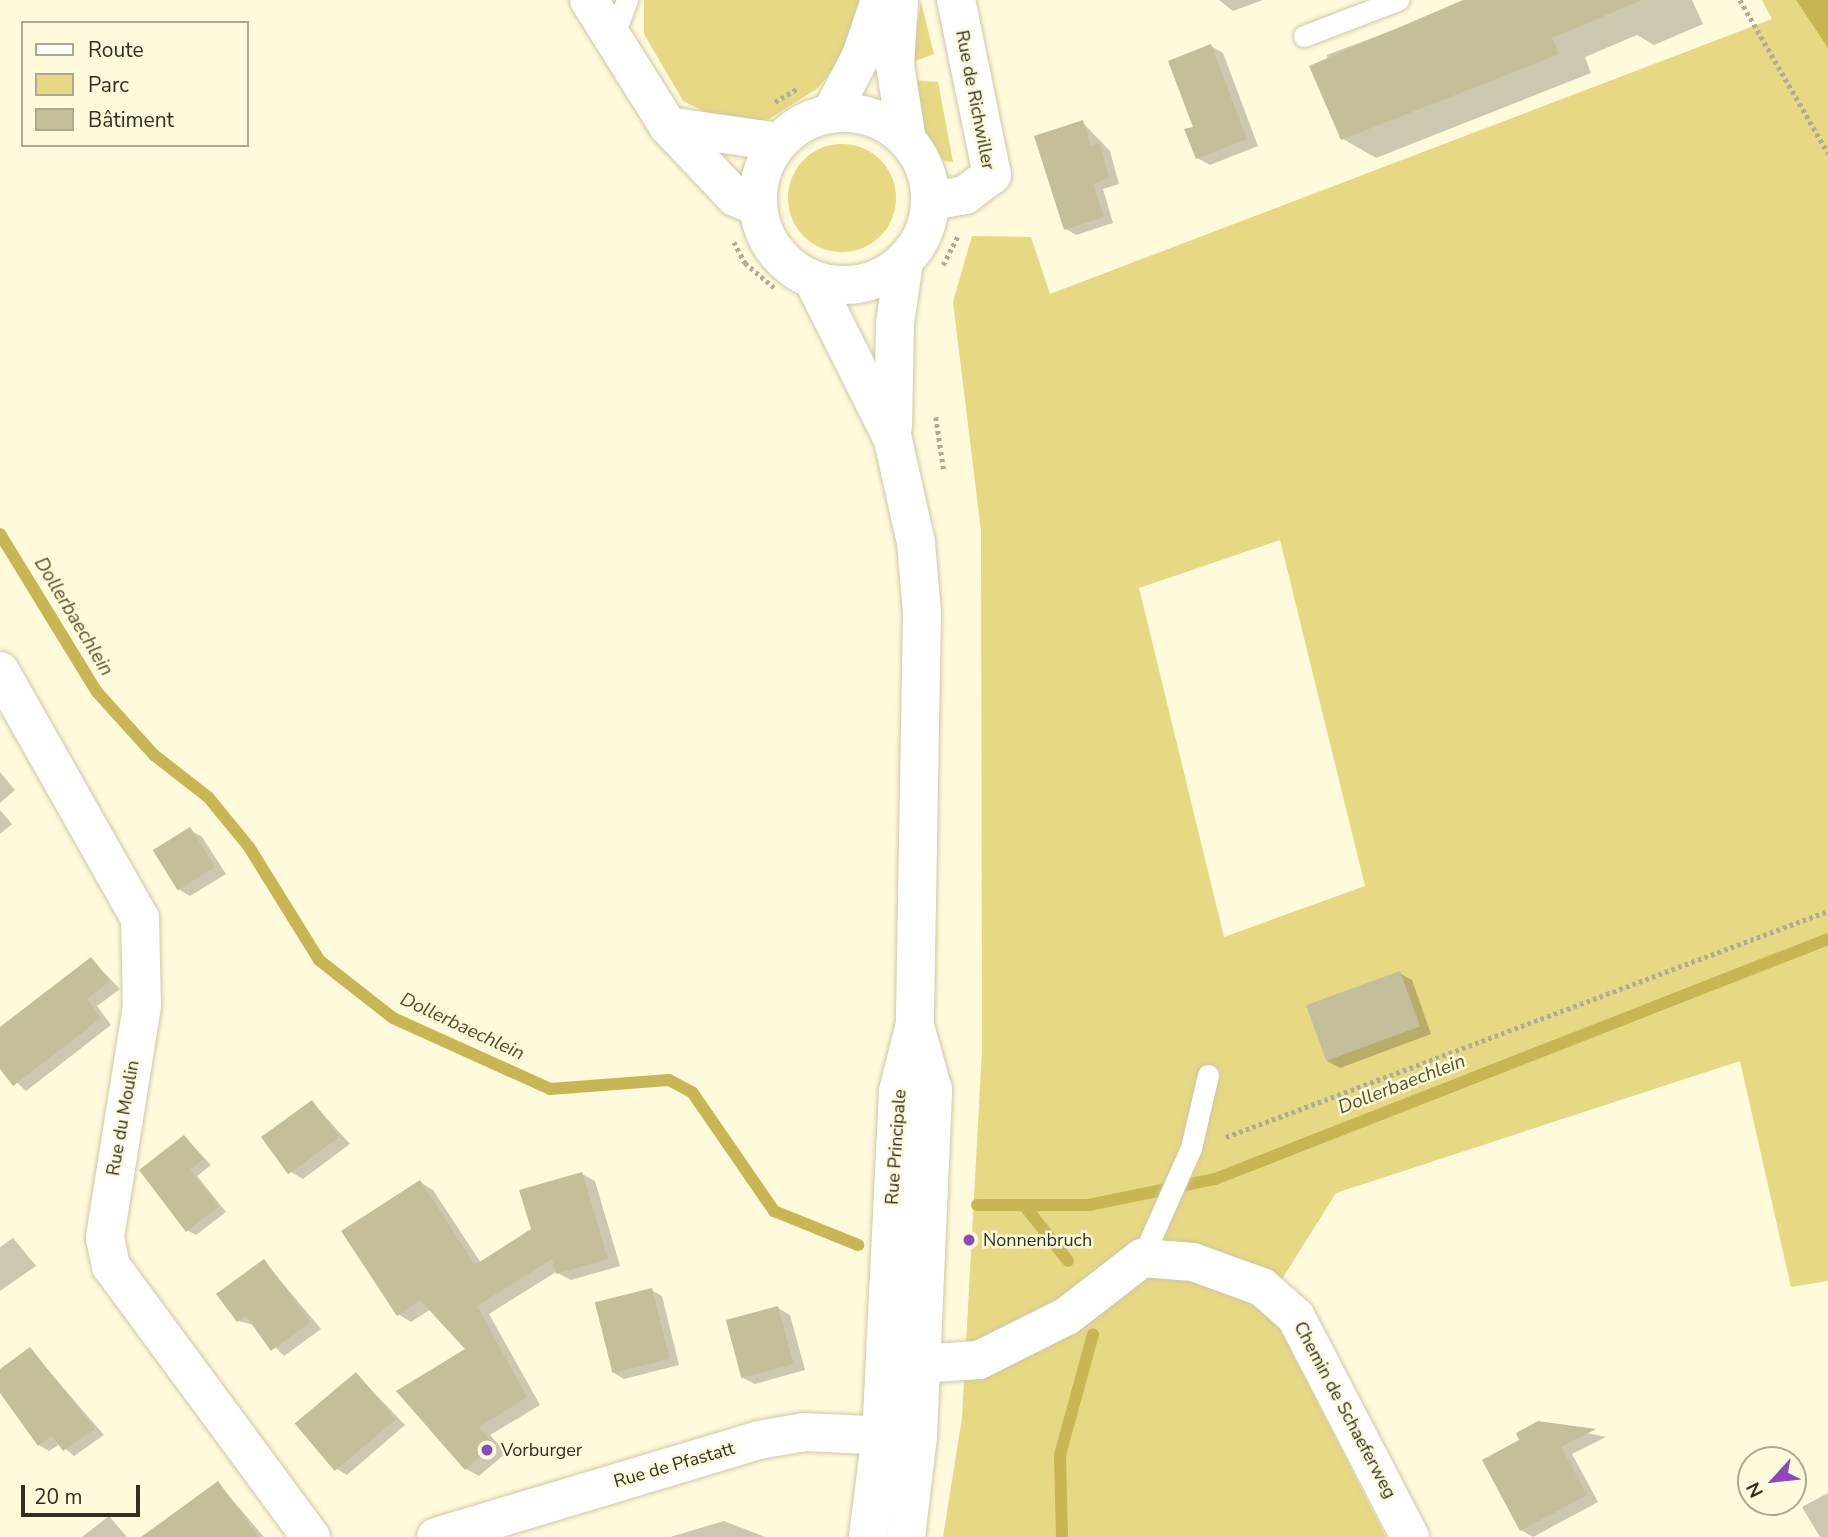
<!DOCTYPE html>
<html>
<head>
<meta charset="utf-8">
<style>
  body { margin:0 }
  #map { position:relative; width:1828px; height:1537px; overflow:hidden; background:#fffadc; font-family:"Nunito Sans",sans-serif }
  div>[style] { position:absolute }
  .green>* { inset:0; background:#e7d883 }
  .round { border-radius:50% }
  .water>* { inset:0; background:#c8b654 }
  .shadow>* { inset:0; background:#0003 }
  .stream>* { height:12px; margin:-6px; padding:0 6px; transform-origin:6px; border-radius:6px; background:#c8b654 }
  .building>* { inset:0; background:#c4be9a; transform-origin:0 0 }
  .path>* { height:4.5px; margin-top:-2.25px; transform-origin:0; background:repeating-linear-gradient(90deg,#afab94 0 3.5px,transparent 0 7px) }
  .roads { filter:drop-shadow(0 0 2px #cec8a4) drop-shadow(0 0 2px #cec8a4) }
  .lane>* { height:21px; margin:-10.5px; padding:0 10.5px; transform-origin:10.5px; border-radius:10.5px; background:#fff }
  .street>* { height:38px; margin:-19px; padding:0 19px; transform-origin:19px; border-radius:19px; background:#fff }
  .secondary>* { height:38px; margin:-19px; padding:0 19px; transform-origin:19px; border-radius:19px; background:#fff }
  .secondary>.ring { margin:-19px; padding:0; box-sizing:content-box; background:none; border:38px solid #fff; border-radius:50% }
  .dots>* { width:19px; height:19px; translate:-50% -50%; box-sizing:border-box; border:4px solid #fffadc; border-radius:50% }
  span { translate:-50% -50%; white-space:nowrap; text-align:center; line-height:1.15; -webkit-text-stroke:5px #fffadc; paint-order:stroke }
  .street-label { font-size:18px; color:#312f21 }
  .poi-label { font-size:18px; color:#312f21 }
  .left { translate:0 -50%; text-align:left }
  .water-label { font-size:19px; color:#575027; font-style:italic }
  .legend { position:absolute; left:21px; top:21px; width:228px; height:126px; box-sizing:border-box; background:#fffadc; border:2px solid #ada991; margin:0; padding:9px 12px; list-style:none; font-size:21px; color:#312f21 }
  .legend li { display:flex; align-items:center; gap:14px; height:35px }
  .legend b { width:35px; border:2px solid #ada991 }
  .north { position:absolute; left:1737px; top:1446px; width:70px; height:70px; box-sizing:border-box; background:#fffadc; border:2px solid #ada991; border-radius:50%; rotate:243deg; font-size:19px; font-weight:700; line-height:28px; text-align:center; color:#312f21 }
  .north::after { content:''; display:block; margin:auto; width:24px; height:32px; background:#8d48bb; clip-path:polygon(50% 0,100% 100%,50% 72%,0 100%) }
  .scale { position:absolute; left:21px; top:1485px; width:119px; height:32px; box-sizing:border-box; border:4px solid #312f21; border-top:0; padding-left:9px; font-size:21px; line-height:24px; white-space:nowrap; color:#312f21; -webkit-text-stroke:5px #fffadc; paint-order:stroke }
</style>
</head>
<body>
<div id="map">
  <div class="green">
    <i style="clip-path:polygon(644px 0,862px 0,836px 65px,818px 88px,769px 119px,736px 127px,683px 101px,644px 34px)"></i>
    <i style="clip-path:polygon(evenodd,1762px 0,1828px 0,1828px 1281px,1791px 1287px,1740px 1061px,1336px 1193px,1267px 1303px,1386px 1537px,943px 1537px,962px 1418px,982px 1050px,981px 531px,953px 302px,972px 236px,1031px 237px,1050px 294px,1772px 19px,1762px 0,1280px 540px,1365px 886px,1224px 937px,1139px 588px,1280px 540px)"></i>
    <i style="clip-path:polygon(921px 2px,934px 54px,910px 63px)"></i>
    <i style="clip-path:polygon(911px 80px,938px 82px,953px 162px,944px 161px,917px 122px)"></i>
    <i class="round" style="left:788px;top:144px;width:108px;height:108px"></i>
  </div>
  <div class="water">
    <i style="clip-path:polygon(1796px 0,1828px 0,1828px 48px)"></i>
  </div>
  <div class="shadow">
    <i style="clip-path:polygon(1219px 0,1263px 0,1233px 11px)"></i>
    <i style="clip-path:polygon(1472px 0,1692px 0,1703px 24px,1654px 45px,1637px 35px,1585px 57px,1591px 73px,1376px 158px,1343px 139px,1327px 55px)"></i>
    <i style="clip-path:polygon(1211px 46px,1223px 53px,1258px 146px,1210px 165px,1197px 158px,1195px 128px)"></i>
    <i style="clip-path:polygon(1082px 122px,1110px 151px,1119px 184px,1103px 189px,1113px 223px,1076px 235px,1066px 229px)"></i>
    <i style="clip-path:polygon(0 772px,15px 790px,0 803px)"></i>
    <i style="clip-path:polygon(0 810px,12px 824px,0 834px)"></i>
    <i style="clip-path:polygon(190px 830px,202px 837px,226px 874px,190px 896px,178px 889px)"></i>
    <i style="clip-path:polygon(91px 959px,120px 989px,97px 1006px,111px 1025px,26px 1091px,0 1066px,0 1029px)"></i>
    <i style="clip-path:polygon(1399px 973px,1412px 980px,1431px 1034px,1340px 1068px,1327px 1061px)"></i>
    <i style="clip-path:polygon(312px 1102px,350px 1144px,303px 1179px,291px 1172px)"></i>
    <i style="clip-path:polygon(185px 1137px,211px 1165px,197px 1176px,226px 1212px,196px 1235px,187px 1230px)"></i>
    <i style="clip-path:polygon(582px 1174px,595px 1181px,620px 1266px,571px 1280px,556px 1272px,489px 1314px,540px 1405px,490px 1435px,506px 1453px,479px 1476px,466px 1469px,468px 1350px,431px 1309px,411px 1322px,398px 1314px,420px 1182px,433px 1190px,481px 1263px,533px 1230px)"></i>
    <i style="clip-path:polygon(13px 1238px,36px 1266px,0 1291px,0 1247px)"></i>
    <i style="clip-path:polygon(264px 1261px,321px 1329px,284px 1356px,254px 1325px,238px 1321px)"></i>
    <i style="clip-path:polygon(651px 1290px,662px 1296px,679px 1365px,624px 1379px,614px 1373px)"></i>
    <i style="clip-path:polygon(778px 1308px,790px 1315px,805px 1370px,755px 1384px,743px 1378px)"></i>
    <i style="clip-path:polygon(30px 1349px,104px 1435px,74px 1456px,60px 1444px,49px 1451px,39px 1445px,0 1390px,0 1371px)"></i>
    <i style="clip-path:polygon(356px 1374px,405px 1425px,347px 1475px,337px 1469px)"></i>
    <i style="clip-path:polygon(1538px 1423px,1606px 1437px,1572px 1454px,1598px 1502px,1533px 1537px,1521px 1530px,1522px 1441px)"></i>
    <i style="clip-path:polygon(218px 1483px,264px 1537px,165px 1537px)"></i>
    <i style="clip-path:polygon(1828px 1493px,1828px 1537px,1820px 1537px,1802px 1507px)"></i>
    <i style="clip-path:polygon(109px 1516px,127px 1537px,82px 1537px)"></i>
    <i style="clip-path:polygon(724px 1521px,765px 1537px,670px 1537px)"></i>
  </div>
  <div class="stream">
    <i style="left:0;top:534px;width:185px;rotate:58.5deg"></i>
    <i style="left:97px;top:692px;width:85px;rotate:47.9deg"></i>
    <i style="left:154px;top:755px;width:68px;rotate:37.9deg"></i>
    <i style="left:208px;top:797px;width:65px;rotate:50.6deg"></i>
    <i style="left:249px;top:847px;width:133px;rotate:58.2deg"></i>
    <i style="left:319px;top:960px;width:94px;rotate:38.1deg"></i>
    <i style="left:393px;top:1018px;width:172px;rotate:24.3deg"></i>
    <i style="left:550px;top:1089px;width:119px;rotate:-4.3deg"></i>
    <i style="left:669px;top:1080px;width:26px;rotate:28deg"></i>
    <i style="left:692px;top:1092px;width:145px;rotate:55.4deg"></i>
    <i style="left:774px;top:1211px;width:91px;rotate:22deg"></i>
    <i style="left:977px;top:1205px;width:112px"></i>
    <i style="left:1089px;top:1205px;width:129px;rotate:-11.7deg"></i>
    <i style="left:1215px;top:1179px;width:658px;rotate:-21.38deg"></i>
    <i style="left:1024px;top:1205px;width:71px;rotate:51.8deg"></i>
    <i style="left:1062px;top:1537px;width:82px;rotate:-91.4deg"></i>
    <i style="left:1060px;top:1455px;width:125px;rotate:-74.7deg"></i>
  </div>
  <div class="building">
    <i style="clip-path:polygon(1463px 0,1642px 0,1552px 38px,1559px 54px,1341px 140px,1309px 66px)"></i>
    <i style="clip-path:polygon(1211px 44px,1247px 139px,1196px 159px,1184px 129px,1193px 127px,1168px 61px)"></i>
    <i style="clip-path:polygon(1083px 120px,1091px 146px,1100px 143px,1109px 178px,1093px 184px,1104px 217px,1064px 230px,1034px 136px)"></i>
    <i style="left:190px;top:827px;width:47px;height:44px;rotate:58deg"></i>
    <i style="clip-path:polygon(91px 957px,110px 981px,87px 999px,101px 1018px,13px 1086px,0 1069px,0 1027px)"></i>
    <i style="left:1400px;top:971px;width:59px;height:100px;rotate:70deg"></i>
    <i style="left:312px;top:1100px;width:46px;height:63px;rotate:54deg"></i>
    <i style="clip-path:polygon(184px 1135px,204px 1159px,190px 1170px,219px 1206px,186px 1232px,139px 1170px)"></i>
    <i style="clip-path:polygon(582px 1172px,608px 1259px,556px 1274px,552px 1259px,477px 1306px,527px 1397px,479px 1427px,494px 1445px,465px 1470px,396px 1391px,465px 1349px,420px 1300px,397px 1316px,341px 1231px,420px 1180px,475px 1265px,531px 1229px,519px 1190px)"></i>
    <i style="clip-path:polygon(264px 1259px,310px 1322px,271px 1351px,246px 1316px,237px 1322px,216px 1294px)"></i>
    <i style="left:652px;top:1288px;width:73px;height:59px;rotate:76deg"></i>
    <i style="left:778px;top:1306px;width:60px;height:54px;rotate:75deg"></i>
    <i style="clip-path:polygon(30px 1347px,95px 1429px,63px 1451px,52px 1436px,38px 1446px,0 1393px,0 1369px)"></i>
    <i style="left:356px;top:1372px;width:62px;height:80px;rotate:50deg"></i>
    <i style="clip-path:polygon(1538px 1421px,1596px 1429px,1561px 1447px,1587px 1495px,1520px 1531px,1482px 1460px,1519px 1440px,1516px 1433px)"></i>
    <i style="clip-path:polygon(218px 1481px,259px 1537px,141px 1537px)"></i>
  </div>
  <div class="path">
    <i style="left:1740px;top:0;width:177px;rotate:60.1deg"></i>
    <i style="left:775px;top:102px;width:27px;rotate:-31deg"></i>
    <i style="left:734px;top:242px;width:24px;rotate:62deg"></i>
    <i style="left:745px;top:263px;width:38px;rotate:40deg"></i>
    <i style="left:943px;top:265px;width:34px;rotate:-63deg"></i>
    <i style="left:936px;top:417px;width:55px;rotate:81.6deg"></i>
    <i style="left:1226px;top:1137px;width:643px;rotate:-20.58deg"></i>
  </div>
  <div class="roads">
    <div class="lane">
      <i style="left:1304px;top:36px;width:101px;rotate:-21deg"></i>
      <i style="left:612px;top:39px;width:42px;rotate:-69deg"></i>
      <i style="left:1142px;top:1258px;width:120px;rotate:-66deg"></i>
      <i style="left:1191px;top:1148px;width:75px;rotate:-76.9deg"></i>
    </div>
    <div class="street">
      <i style="left:589px;top:0;width:149px;rotate:57.9deg"></i>
      <i style="left:668px;top:126px;width:98px;rotate:46.7deg"></i>
      <i style="left:735px;top:197px;width:25px;rotate:23deg"></i>
      <i style="left:668px;top:126px;width:112px;rotate:8.2deg"></i>
      <i style="left:931px;top:201px;width:35px;rotate:-10deg"></i>
      <i style="left:965px;top:195px;width:34px;rotate:-37deg"></i>
      <i style="left:992px;top:175px;width:179px;rotate:-101.6deg"></i>
      <i style="left:0;top:671px;width:284px;rotate:60.5deg"></i>
      <i style="left:140px;top:918px;width:88px;rotate:88.7deg"></i>
      <i style="left:142px;top:1006px;width:235px;rotate:99.1deg"></i>
      <i style="left:105px;top:1238px;width:29px;rotate:78deg"></i>
      <i style="left:111px;top:1266px;width:337px;rotate:53.6deg"></i>
      <i style="left:889px;top:1366px;width:90px;rotate:-3.8deg"></i>
      <i style="left:979px;top:1360px;width:98px;rotate:-26.6deg"></i>
      <i style="left:1067px;top:1316px;width:95px;rotate:-37.7deg"></i>
      <i style="left:1142px;top:1258px;width:51px;rotate:4.5deg"></i>
      <i style="left:1193px;top:1262px;width:73px;rotate:19.9deg"></i>
      <i style="left:1262px;top:1287px;width:45px;rotate:41.4deg"></i>
      <i style="left:1296px;top:1317px;width:248px;rotate:62.6deg"></i>
      <i style="left:436px;top:1537px;width:337px;rotate:-16.7deg"></i>
      <i style="left:759px;top:1440px;width:46px;rotate:-10.1deg"></i>
      <i style="left:804px;top:1432px;width:108px;rotate:2.7deg"></i>
    </div>
    <div class="secondary">
      <i style="left:899px;top:0;width:65px;rotate:93.5deg"></i>
      <i style="left:895px;top:65px;width:76px;rotate:80.9deg"></i>
      <i class="ring" style="left:758px;top:113px;width:134px;height:134px"></i>
      <i style="left:831px;top:113px;width:64px;rotate:-62.2deg"></i>
      <i style="left:861px;top:56px;width:59px;rotate:-71.3deg"></i>
      <i style="left:813px;top:280px;width:179px;rotate:63.4deg"></i>
      <i style="left:893px;top:440px;width:106px;rotate:77.4deg"></i>
      <i style="left:916px;top:543px;width:70px;rotate:85.1deg"></i>
      <i style="left:922px;top:613px;width:411px;rotate:91deg"></i>
      <i style="left:915px;top:1024px;width:69px;rotate:104.2deg"></i>
      <i style="left:898px;top:1091px;width:343px;rotate:92.8deg"></i>
      <i style="left:881px;top:1434px;width:104px;rotate:97.2deg"></i>
      <i style="left:893px;top:427px;width:104px;rotate:-88.9deg"></i>
      <i style="left:895px;top:323px;width:62px;rotate:-81.6deg"></i>
      <i style="left:906px;top:1537px;width:101px;rotate:-83.2deg"></i>
      <i style="left:918px;top:1437px;width:347px;rotate:-87.5deg"></i>
      <i style="left:933px;top:1090px;width:66px;rotate:-105.7deg"></i>
    </div>
  </div>
  <div class="dots">
    <i style="left:969px;top:1240px;background:#8d48bb"></i>
    <i style="left:487px;top:1450px;background:#8d48bb"></i>
  </div>
  <div class="street-label">
    <span style="left:975px;top:100px;rotate:79deg">Rue de Richwiller</span>
    <span style="left:123px;top:1118px;rotate:-80deg">Rue du Moulin</span>
    <span style="left:896px;top:1147px;rotate:-86deg">Rue Principale</span>
    <span style="left:1345px;top:1410px;rotate:62deg">Chemin de Schaeferweg</span>
    <span style="left:674px;top:1465px;rotate:-16deg">Rue de Pfastatt</span>
  </div>
  <div class="poi-label">
    <span class="left" style="left:983px;top:1240px">Nonnenbruch</span>
    <span class="left" style="left:501px;top:1450px">Vorburger</span>
  </div>
  <div class="water-label">
    <span style="left:73px;top:617px;rotate:59deg">Dollerbaechlein</span>
    <span style="left:462px;top:1027px;rotate:25deg">Dollerbaechlein</span>
    <span style="left:1402px;top:1085px;rotate:-21deg">Dollerbaechlein</span>
  </div>
  <ul class="legend">
  <li><b style="height:9px;background:#fff"></b>Route</li>
  <li><b style="height:19px;background:#e7d883"></b>Parc</li>
  <li><b style="height:19px;background:#c4be9a"></b>Bâtiment</li>
  </ul>
  <div class="north">N</div>
  <div class="scale">20 m</div>
</div>
</body>
</html>
